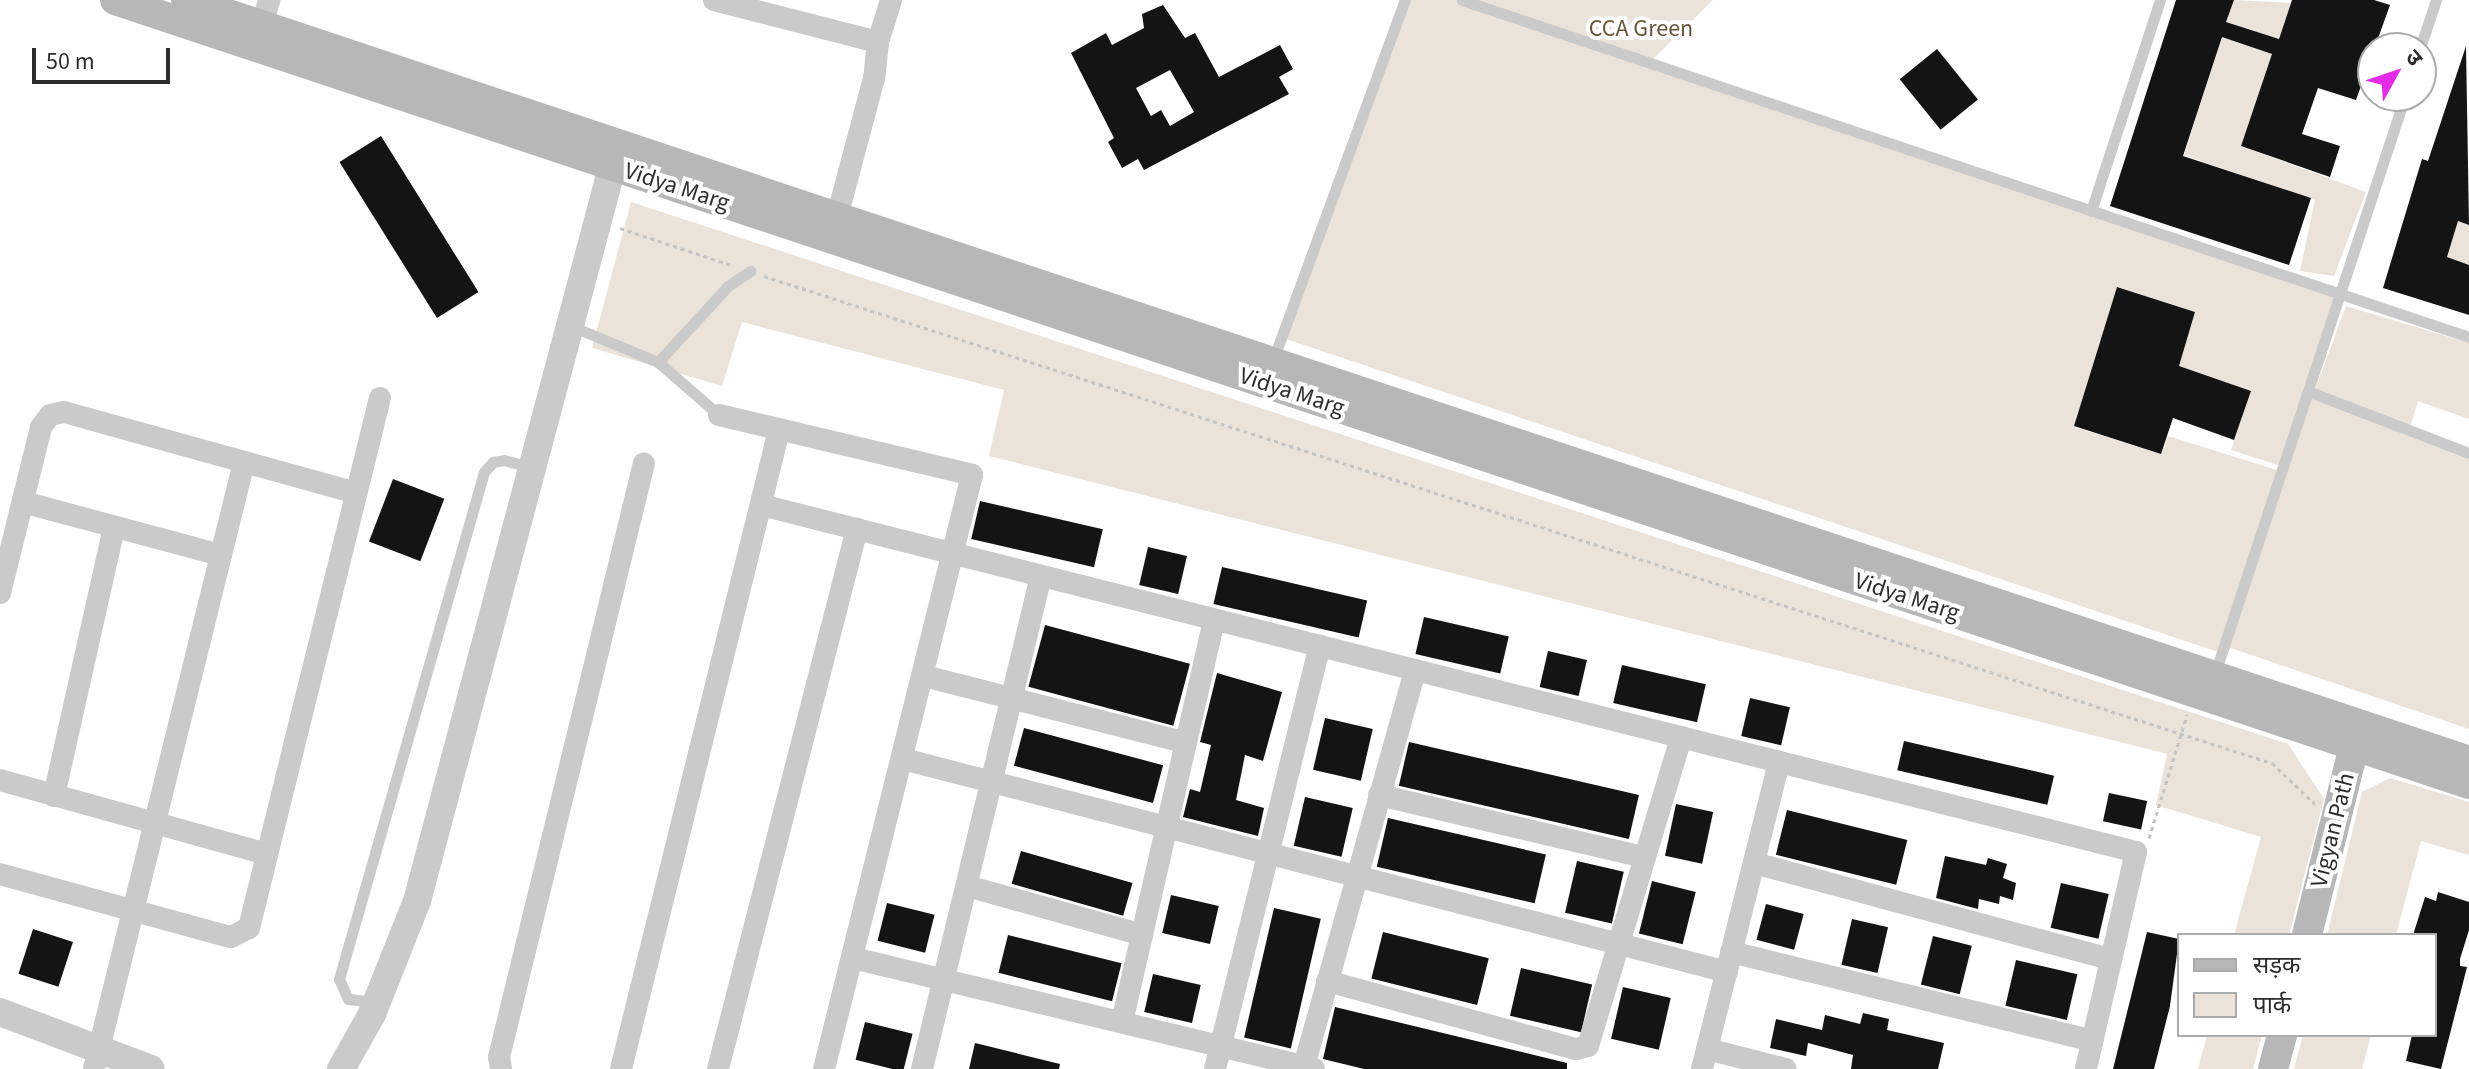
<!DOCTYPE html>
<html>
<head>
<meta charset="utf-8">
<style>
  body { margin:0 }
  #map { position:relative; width:2469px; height:1069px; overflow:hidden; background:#fff; font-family:"Source Sans 3","Noto Sans Devanagari",sans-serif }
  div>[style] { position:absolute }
  .green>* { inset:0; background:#ebe3da }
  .building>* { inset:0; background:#141414; transform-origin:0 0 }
  .path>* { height:3px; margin-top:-1.5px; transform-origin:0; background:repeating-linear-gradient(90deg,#c4c4c4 0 4px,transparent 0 8px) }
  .service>* { height:11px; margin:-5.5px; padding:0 5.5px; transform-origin:5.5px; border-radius:5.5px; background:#cacaca }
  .minor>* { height:22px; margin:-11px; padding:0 11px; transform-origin:11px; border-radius:11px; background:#cacaca }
  .tertiary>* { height:28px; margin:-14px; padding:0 14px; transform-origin:14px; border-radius:14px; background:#cacaca }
  .secondary>* { height:30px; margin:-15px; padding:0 15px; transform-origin:15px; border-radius:15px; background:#b7b7b7 }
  span { translate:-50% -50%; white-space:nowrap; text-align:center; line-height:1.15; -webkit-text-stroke:8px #fff; paint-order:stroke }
  .park-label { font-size:24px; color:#68563a }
  .street-label { font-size:24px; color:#2d2d2d }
  .legend { position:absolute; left:2177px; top:933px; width:260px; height:104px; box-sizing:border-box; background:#fff; border:2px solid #ababab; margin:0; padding:10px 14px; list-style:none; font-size:24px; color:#2d2d2d }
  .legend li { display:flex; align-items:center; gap:16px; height:40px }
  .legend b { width:40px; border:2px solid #ababab }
  .north { position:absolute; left:2357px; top:32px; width:80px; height:80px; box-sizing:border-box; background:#fff; border:2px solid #ababab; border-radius:50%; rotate:50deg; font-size:22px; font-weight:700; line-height:32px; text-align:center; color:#2d2d2d }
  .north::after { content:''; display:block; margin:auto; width:28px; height:36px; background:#e52be7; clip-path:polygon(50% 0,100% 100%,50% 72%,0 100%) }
  .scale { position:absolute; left:32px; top:48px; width:138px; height:36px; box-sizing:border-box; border:4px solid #2d2d2d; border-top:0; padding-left:10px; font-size:24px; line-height:28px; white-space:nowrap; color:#2d2d2d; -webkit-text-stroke:6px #fff; paint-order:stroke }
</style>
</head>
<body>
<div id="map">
  <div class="green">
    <i style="clip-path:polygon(1408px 0,1456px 0,2339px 297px,2281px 466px,2231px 450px,2251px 391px,2179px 366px,2195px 312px,2118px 287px,2110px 343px,2100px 340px,2074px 427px,2161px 454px,2168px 436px,2280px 471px,2218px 652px,1286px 339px)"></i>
    <i style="clip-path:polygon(1465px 0,1713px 0,1651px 61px)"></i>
    <i style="clip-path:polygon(2234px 0,2291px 3px,2279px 39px,2226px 22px)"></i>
    <i style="clip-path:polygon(2222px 37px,2272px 54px,2241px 146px,2366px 192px,2334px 276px,2300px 271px,2315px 200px,2184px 155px)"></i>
    <i style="clip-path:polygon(631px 202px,2288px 744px,2324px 799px,2289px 935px,2234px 935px,2261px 837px,2156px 805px,2167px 754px,989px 456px,1004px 390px,742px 322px,722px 386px,592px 348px)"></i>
    <i style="clip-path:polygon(2458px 221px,2469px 225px,2469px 265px,2447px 257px)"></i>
    <i style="clip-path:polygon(2346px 306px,2469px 343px,2469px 419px,2418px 401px,2409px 431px,2315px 390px)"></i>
    <i style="clip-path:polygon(2311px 397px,2469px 458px,2469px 729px,2228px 647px)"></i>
    <i style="clip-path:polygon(2390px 778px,2469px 802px,2469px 855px,2421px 841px,2396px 935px,2327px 935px,2362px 792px)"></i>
    <i style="clip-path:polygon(2207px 1035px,2262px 1035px,2253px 1069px,2198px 1069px)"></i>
    <i style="clip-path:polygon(2303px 1035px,2371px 1035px,2362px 1069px,2294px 1069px)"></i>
  </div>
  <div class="building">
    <i style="clip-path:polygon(2176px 0,2234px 0,2226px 22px,2279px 39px,2292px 0,2374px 0,2390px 5px,2356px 100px,2318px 88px,2302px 134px,2340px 146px,2330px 177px,2241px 146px,2272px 54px,2222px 37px,2183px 156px,2311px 198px,2289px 265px,2110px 206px)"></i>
    <i style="clip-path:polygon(evenodd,1163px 5px,1185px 38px,1195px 33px,1219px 77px,1280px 45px,1293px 69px,1279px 77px,1289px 94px,1144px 170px,1138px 159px,1122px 168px,1108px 142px,1114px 138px,1071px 53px,1106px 33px,1112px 45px,1144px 28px,1142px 14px,1163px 5px,1170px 70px,1194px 112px,1170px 126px,1161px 110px,1151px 116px,1136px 88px,1170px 70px)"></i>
    <i style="clip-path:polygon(2466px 46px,2469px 225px,2458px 221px,2447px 257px,2469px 265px,2469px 315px,2383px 288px,2422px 159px,2428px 161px)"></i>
    <i style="left:1937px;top:49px;width:65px;height:48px;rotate:51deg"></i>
    <i style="left:381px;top:136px;width:184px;height:49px;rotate:58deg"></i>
    <i style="clip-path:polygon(2117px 287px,2195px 312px,2179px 366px,2251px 391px,2234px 440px,2173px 418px,2161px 454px,2074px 426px)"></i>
    <i style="left:393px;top:479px;width:55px;height:67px;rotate:21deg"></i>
    <i style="left:980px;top:501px;width:126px;height:39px;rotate:13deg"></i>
    <i style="left:1148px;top:547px;width:40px;height:39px;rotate:13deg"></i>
    <i style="left:1222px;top:567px;width:149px;height:38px;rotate:13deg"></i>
    <i style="left:1424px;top:617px;width:87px;height:38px;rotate:13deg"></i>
    <i style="left:1045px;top:625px;width:150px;height:64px;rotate:15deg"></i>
    <i style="left:1548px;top:651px;width:40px;height:37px;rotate:13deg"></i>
    <i style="left:1622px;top:665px;width:86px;height:39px;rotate:13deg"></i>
    <i style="clip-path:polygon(1217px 673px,1282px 692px,1263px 761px,1245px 755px,1236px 800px,1264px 808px,1258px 836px,1183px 817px,1190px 789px,1200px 792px,1211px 745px,1200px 742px)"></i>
    <i style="left:1750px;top:698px;width:41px;height:39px;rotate:13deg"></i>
    <i style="left:1325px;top:718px;width:49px;height:53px;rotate:13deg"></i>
    <i style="left:1024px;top:728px;width:144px;height:39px;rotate:15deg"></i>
    <i style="left:1904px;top:741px;width:154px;height:30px;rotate:13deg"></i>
    <i style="left:1409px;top:742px;width:236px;height:45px;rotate:13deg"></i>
    <i style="left:2109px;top:793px;width:39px;height:29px;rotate:12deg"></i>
    <i style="left:1305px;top:797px;width:49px;height:50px;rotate:13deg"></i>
    <i style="left:1676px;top:804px;width:38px;height:53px;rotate:12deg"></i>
    <i style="left:1787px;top:810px;width:124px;height:46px;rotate:14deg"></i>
    <i style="left:1388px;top:818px;width:162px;height:50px;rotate:13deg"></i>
    <i style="left:1021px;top:851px;width:116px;height:34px;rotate:16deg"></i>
    <i style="clip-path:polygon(1945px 856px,1986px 865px,1988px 858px,2007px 864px,2003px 878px,2016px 883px,2013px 900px,2000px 896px,1999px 904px,1979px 899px,1978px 909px,1936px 898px)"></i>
    <i style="left:1577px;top:861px;width:48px;height:53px;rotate:13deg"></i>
    <i style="left:1652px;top:881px;width:45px;height:54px;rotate:14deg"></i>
    <i style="left:2061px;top:883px;width:49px;height:46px;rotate:13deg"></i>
    <i style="clip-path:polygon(2438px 892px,2469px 902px,2469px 930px,2460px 959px,2460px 966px,2467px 967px,2441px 1069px,2406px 1061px,2412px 1035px,2435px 1035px,2435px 935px,2413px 935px,2425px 897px,2436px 901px)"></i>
    <i style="left:1171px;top:895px;width:49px;height:39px;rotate:13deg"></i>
    <i style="left:887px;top:903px;width:49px;height:39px;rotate:14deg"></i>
    <i style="left:1766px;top:904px;width:39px;height:37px;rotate:15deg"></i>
    <i style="left:1274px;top:908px;width:48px;height:133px;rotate:13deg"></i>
    <i style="left:1852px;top:919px;width:37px;height:47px;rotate:13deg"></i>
    <i style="left:33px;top:929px;width:42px;height:47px;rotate:18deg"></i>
    <i style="left:1383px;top:932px;width:109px;height:48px;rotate:14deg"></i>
    <i style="clip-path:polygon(2147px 932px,2179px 939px,2170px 1006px,2154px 1069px,2113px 1069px)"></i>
    <i style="left:1008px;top:935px;width:117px;height:39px;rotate:14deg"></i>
    <i style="left:1933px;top:936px;width:40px;height:50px;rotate:14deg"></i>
    <i style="left:2016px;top:960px;width:63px;height:47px;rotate:13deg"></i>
    <i style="left:1521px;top:968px;width:73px;height:49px;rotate:13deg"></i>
    <i style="left:1153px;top:974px;width:49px;height:39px;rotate:13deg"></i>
    <i style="left:1623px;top:987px;width:49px;height:53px;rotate:13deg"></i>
    <i style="clip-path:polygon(1335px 1007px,1567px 1063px,1567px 1069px,1364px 1069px,1323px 1059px)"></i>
    <i style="clip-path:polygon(1863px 1013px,1889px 1019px,1887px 1030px,1944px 1043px,1938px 1069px,1851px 1069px,1853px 1055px,1808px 1043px,1806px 1056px,1770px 1048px,1776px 1019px,1822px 1030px,1825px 1015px,1860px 1024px)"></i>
    <i style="left:865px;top:1022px;width:49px;height:39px;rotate:14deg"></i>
    <i style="clip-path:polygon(975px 1043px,1060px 1064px,1059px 1069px,969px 1069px)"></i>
  </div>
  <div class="path">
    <i style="left:620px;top:228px;width:120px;rotate:18.4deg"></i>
    <i style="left:764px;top:276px;width:1585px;rotate:17.9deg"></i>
    <i style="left:2272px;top:763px;width:59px;rotate:43.6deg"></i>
    <i style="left:2149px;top:838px;width:129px;rotate:-72.8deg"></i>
  </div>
  <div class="service">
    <i style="left:1462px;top:0;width:1062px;rotate:18.5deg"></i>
    <i style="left:2420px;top:48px;width:51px;rotate:-71.6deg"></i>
    <i style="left:2091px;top:211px;width:222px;rotate:-71.9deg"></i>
    <i style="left:571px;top:326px;width:94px;rotate:22.5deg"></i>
    <i style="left:658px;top:362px;width:81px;rotate:41deg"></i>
    <i style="left:1273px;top:360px;width:383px;rotate:-69.9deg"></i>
    <i style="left:658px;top:362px;width:103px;rotate:-47.4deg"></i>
    <i style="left:728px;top:286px;width:27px;rotate:-34deg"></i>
    <i style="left:2310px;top:392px;width:170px;rotate:21deg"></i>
    <i style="left:2215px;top:673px;width:607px;rotate:-71.77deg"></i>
    <i style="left:376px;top:1002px;width:28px;rotate:-174deg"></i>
    <i style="left:348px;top:999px;width:22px;rotate:-114deg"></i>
    <i style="left:339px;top:979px;width:527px;rotate:-74.04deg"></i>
    <i style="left:484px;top:472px;width:13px;rotate:-48deg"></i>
    <i style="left:493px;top:462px;width:11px;rotate:-10deg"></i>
    <i style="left:504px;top:460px;width:27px;rotate:15deg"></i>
  </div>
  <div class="minor">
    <i style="left:714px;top:0;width:169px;rotate:14.4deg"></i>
    <i style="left:878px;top:42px;width:36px;rotate:96deg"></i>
    <i style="left:874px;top:78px;width:144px;rotate:104.9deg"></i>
    <i style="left:258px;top:37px;width:39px;rotate:-73deg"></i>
    <i style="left:878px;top:42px;width:44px;rotate:-72.8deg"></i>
    <i style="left:719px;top:415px;width:260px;rotate:13.3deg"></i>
    <i style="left:972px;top:475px;width:612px;rotate:103.99deg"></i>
    <i style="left:23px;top:502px;width:205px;rotate:15deg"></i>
    <i style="left:761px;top:505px;width:1418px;rotate:14.16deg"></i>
    <i style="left:2136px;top:852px;width:223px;rotate:103deg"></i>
    <i style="left:0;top:593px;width:171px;rotate:-76.1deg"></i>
    <i style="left:41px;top:427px;width:15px;rotate:-53deg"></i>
    <i style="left:50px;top:415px;width:14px;rotate:-12deg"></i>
    <i style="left:64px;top:412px;width:303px;rotate:15.5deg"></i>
    <i style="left:924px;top:676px;width:270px;rotate:14.3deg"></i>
    <i style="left:903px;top:759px;width:851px;rotate:14.49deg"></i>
    <i style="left:0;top:780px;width:276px;rotate:15.5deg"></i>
    <i style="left:1379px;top:795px;width:272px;rotate:13.2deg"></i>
    <i style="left:54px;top:796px;width:276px;rotate:-77.4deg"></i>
    <i style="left:1754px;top:863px;width:370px;rotate:15.1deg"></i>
    <i style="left:0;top:874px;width:239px;rotate:15.3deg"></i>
    <i style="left:231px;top:937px;width:20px;rotate:-27deg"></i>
    <i style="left:249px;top:928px;width:546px;rotate:-76.12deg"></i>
    <i style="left:967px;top:886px;width:182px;rotate:15.6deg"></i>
    <i style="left:1731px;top:952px;width:372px;rotate:13.8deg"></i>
    <i style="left:853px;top:958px;width:474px;rotate:13.5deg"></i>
    <i style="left:1327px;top:981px;width:258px;rotate:15.3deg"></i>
    <i style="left:1576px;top:1049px;width:12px;rotate:-14deg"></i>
    <i style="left:1588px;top:1046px;width:323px;rotate:-73.2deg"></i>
    <i style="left:1122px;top:1022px;width:412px;rotate:-77.1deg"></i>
    <i style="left:1707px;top:1049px;width:81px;rotate:14.2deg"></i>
    <i style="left:1304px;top:1066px;width:411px;rotate:-74.3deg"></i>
    <i style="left:94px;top:1069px;width:625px;rotate:-76.12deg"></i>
    <i style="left:501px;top:1069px;width:12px;rotate:-99deg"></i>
    <i style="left:499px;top:1057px;width:611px;rotate:-76.28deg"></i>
    <i style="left:621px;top:1069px;width:658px;rotate:-76.11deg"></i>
    <i style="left:718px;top:1069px;width:558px;rotate:-75.57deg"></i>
    <i style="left:922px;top:1069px;width:507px;rotate:-76.43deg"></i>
    <i style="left:1215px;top:1069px;width:436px;rotate:-76.1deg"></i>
    <i style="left:1702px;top:1069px;width:317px;rotate:-75.9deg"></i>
  </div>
  <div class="tertiary">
    <i style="left:0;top:1012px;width:161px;rotate:20.7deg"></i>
    <i style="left:341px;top:1069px;width:63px;rotate:-60.6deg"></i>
    <i style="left:372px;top:1014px;width:122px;rotate:-68.3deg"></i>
    <i style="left:417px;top:901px;width:782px;rotate:-75.11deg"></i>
  </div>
  <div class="secondary">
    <i style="left:115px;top:0;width:2481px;rotate:18.42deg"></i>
    <i style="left:186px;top:0;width:2406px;rotate:18.43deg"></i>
    <i style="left:2307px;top:935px;width:214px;rotate:-76deg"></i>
    <i style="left:2273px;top:1069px;width:35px;rotate:-75deg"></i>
  </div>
  <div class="park-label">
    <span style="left:1641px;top:29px">CCA Green</span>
  </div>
  <div class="street-label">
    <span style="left:677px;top:187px;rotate:18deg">Vidya Marg</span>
    <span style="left:1292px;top:392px;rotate:18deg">Vidya Marg</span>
    <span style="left:1907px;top:597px;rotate:18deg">Vidya Marg</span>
    <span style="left:2333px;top:830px;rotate:-76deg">Vigyan Path</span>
  </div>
  <ul class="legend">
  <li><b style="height:10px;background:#b7b7b7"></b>सड़क</li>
  <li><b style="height:22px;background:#ebe3da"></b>पार्क</li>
  </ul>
  <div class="north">उ</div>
  <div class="scale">50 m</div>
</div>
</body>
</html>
